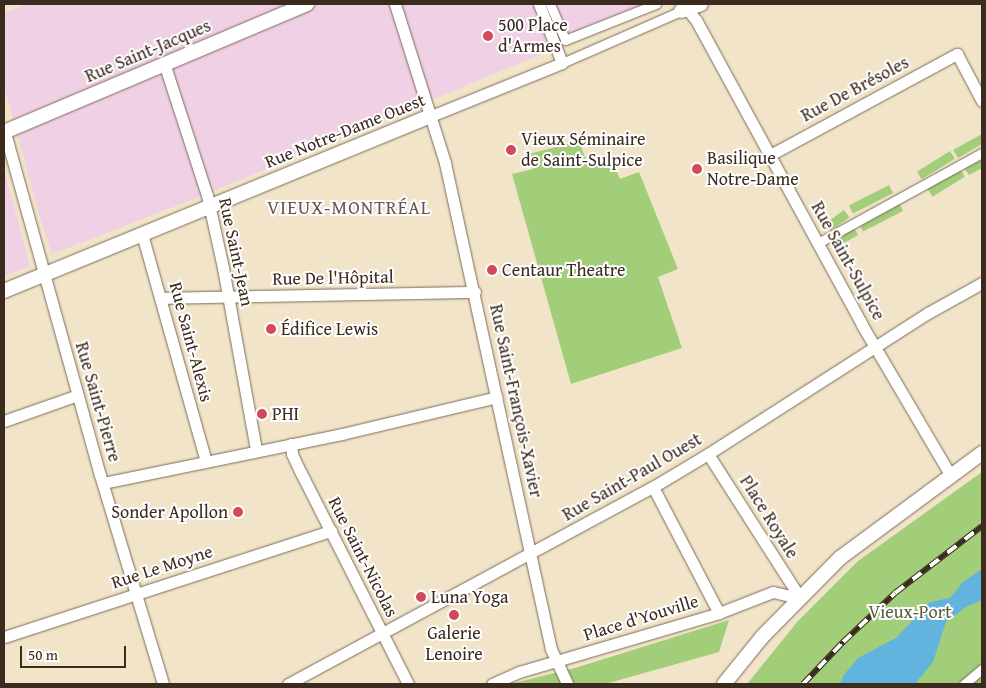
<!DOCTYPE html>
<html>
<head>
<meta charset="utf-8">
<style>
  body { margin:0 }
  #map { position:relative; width:986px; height:688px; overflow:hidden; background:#f1e4c8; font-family:"Gentium Book Plus",serif }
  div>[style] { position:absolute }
  .built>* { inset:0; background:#f0d0e4 }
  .green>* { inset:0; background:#a2ce7a; transform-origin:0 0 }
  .water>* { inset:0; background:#62b3dd }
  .roads { filter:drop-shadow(0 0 1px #7b6b5a) drop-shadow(0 0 1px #7b6b5a) }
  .pedestrian>* { height:9px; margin:-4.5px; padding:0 4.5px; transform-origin:4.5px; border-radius:4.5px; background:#fff }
  .minor>* { height:11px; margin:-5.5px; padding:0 5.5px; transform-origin:5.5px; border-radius:5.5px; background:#fff }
  .tertiary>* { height:14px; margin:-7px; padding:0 7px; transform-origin:7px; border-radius:7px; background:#fff }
  .rail>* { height:5.5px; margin-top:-2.75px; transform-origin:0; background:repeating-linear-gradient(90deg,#fff 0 11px,#3b2a1e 0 22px); box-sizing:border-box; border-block:1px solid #3b2a1e }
  .dots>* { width:14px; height:14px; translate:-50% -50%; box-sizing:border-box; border:2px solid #fff; border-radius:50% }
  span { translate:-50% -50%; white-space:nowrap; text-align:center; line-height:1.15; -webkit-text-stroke:4px #fff; paint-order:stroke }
  .poi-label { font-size:18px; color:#3b2a1e }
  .left { translate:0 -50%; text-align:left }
  .right { translate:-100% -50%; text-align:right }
  .street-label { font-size:18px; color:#3b2a1e }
  .park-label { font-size:18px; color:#5a5b3a }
  .neighbourhood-label { font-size:19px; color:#6a5358; letter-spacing:1px }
  .frame { position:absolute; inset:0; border:5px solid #3b2a1e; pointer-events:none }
  .scale { position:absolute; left:20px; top:646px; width:106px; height:22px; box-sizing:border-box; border:2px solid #3b2a1e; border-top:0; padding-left:6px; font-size:15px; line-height:18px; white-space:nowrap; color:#3b2a1e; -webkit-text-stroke:4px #fff; paint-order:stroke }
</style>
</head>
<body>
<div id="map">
  <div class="built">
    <i style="clip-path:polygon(29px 4px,661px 4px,199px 197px,52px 254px,39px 215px,4px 85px,4px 13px)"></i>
    <i style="clip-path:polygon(4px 170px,30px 266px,4px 276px)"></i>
  </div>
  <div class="green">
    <i style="clip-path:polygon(982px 134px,982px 144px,958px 158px,953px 150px)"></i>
    <i style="clip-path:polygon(579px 141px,586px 160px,609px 154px,620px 179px,639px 172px,678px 269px,658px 277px,682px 348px,571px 384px,512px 174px,533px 169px,529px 154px)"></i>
    <i style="left:950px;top:151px;width:9px;height:39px;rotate:58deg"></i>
    <i style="clip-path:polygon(982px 157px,982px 168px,969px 175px,964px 168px)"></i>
    <i style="left:960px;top:169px;width:9px;height:38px;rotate:58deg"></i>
    <i style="left:889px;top:185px;width:9px;height:45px;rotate:63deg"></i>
    <i style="left:899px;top:203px;width:9px;height:45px;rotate:63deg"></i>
    <i style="left:844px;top:210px;width:9px;height:23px;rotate:54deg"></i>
    <i style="left:854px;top:228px;width:8px;height:23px;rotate:60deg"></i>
    <i style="clip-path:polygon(982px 472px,982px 684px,747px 684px,798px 621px,858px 561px)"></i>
    <i style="clip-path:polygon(729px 620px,719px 652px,605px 684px,510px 684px,575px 668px)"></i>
  </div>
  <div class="water">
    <i style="clip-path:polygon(982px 569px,982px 600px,966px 607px,946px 622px,933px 662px,915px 684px,840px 684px,843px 676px,858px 658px,896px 638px,930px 602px,950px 598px,963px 582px)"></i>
  </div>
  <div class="roads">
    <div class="pedestrian">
      <i style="left:550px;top:4px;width:39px;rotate:67deg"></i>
      <i style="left:565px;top:40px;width:98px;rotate:-21.6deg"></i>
      <i style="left:562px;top:63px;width:130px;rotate:-23.6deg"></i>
      <i style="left:818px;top:243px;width:187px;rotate:-28.8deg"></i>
      <i style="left:964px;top:684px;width:23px;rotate:-40deg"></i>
    </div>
    <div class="minor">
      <i style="left:395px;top:4px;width:167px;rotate:72.5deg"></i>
      <i style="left:445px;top:163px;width:497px;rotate:77.7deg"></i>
      <i style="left:551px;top:649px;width:38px;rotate:65deg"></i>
      <i style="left:687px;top:9px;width:14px;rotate:51deg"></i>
      <i style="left:696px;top:20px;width:347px;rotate:61.4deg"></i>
      <i style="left:862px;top:325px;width:175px;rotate:59.5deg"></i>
      <i style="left:165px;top:66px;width:136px;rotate:72deg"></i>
      <i style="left:207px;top:195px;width:75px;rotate:77.6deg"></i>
      <i style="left:223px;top:268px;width:185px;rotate:79.7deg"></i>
      <i style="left:431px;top:116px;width:141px;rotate:-22deg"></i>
      <i style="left:562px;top:63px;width:63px;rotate:-111.3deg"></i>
      <i style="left:4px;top:129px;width:359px;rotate:74.5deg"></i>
      <i style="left:100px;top:475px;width:218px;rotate:73.2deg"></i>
      <i style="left:770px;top:155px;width:213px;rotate:-28.4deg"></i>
      <i style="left:957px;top:54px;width:53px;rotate:62deg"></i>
      <i style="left:142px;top:234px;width:236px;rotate:74.3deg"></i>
      <i style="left:161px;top:298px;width:314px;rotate:-1.1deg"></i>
      <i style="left:4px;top:421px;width:78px;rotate:-19.4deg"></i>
      <i style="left:291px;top:444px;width:10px;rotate:84deg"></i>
      <i style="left:292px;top:454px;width:21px;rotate:65deg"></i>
      <i style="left:301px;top:473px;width:237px;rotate:63.1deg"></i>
      <i style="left:708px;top:454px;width:171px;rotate:57.4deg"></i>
      <i style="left:103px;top:483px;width:244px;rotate:-11.6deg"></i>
      <i style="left:342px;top:434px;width:159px;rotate:-13.4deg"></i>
      <i style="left:653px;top:487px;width:142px;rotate:62.4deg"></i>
      <i style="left:4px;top:637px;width:344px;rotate:-18deg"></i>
      <i style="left:288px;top:684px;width:415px;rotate:-28.4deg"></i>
      <i style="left:653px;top:487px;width:64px;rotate:-31deg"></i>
      <i style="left:708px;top:454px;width:261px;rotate:-32.7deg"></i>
      <i style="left:928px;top:313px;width:62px;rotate:-29.1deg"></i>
      <i style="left:492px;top:684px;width:30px;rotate:-24deg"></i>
      <i style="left:519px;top:672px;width:209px;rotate:-16.4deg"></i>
      <i style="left:719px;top:613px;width:58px;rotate:-21.3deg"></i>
      <i style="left:773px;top:592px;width:28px;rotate:13deg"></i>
    </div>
    <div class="tertiary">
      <i style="left:681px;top:11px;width:21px;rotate:-19deg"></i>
      <i style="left:4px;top:132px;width:329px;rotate:-22.9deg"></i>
      <i style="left:4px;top:291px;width:461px;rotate:-22.3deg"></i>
      <i style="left:724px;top:684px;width:60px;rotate:-51deg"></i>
      <i style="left:762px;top:637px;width:111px;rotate:-45.4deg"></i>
      <i style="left:840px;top:558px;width:177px;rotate:-36.5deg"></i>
    </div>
  </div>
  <div class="rail">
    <i style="left:803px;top:684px;width:58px;rotate:-46.4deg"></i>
    <i style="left:843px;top:642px;width:71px;rotate:-43.3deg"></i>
    <i style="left:895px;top:593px;width:110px;rotate:-37.6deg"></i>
  </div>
  <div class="dots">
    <i style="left:488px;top:36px;background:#d1495b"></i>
    <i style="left:511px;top:150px;background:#d1495b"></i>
    <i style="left:697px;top:169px;background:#d1495b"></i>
    <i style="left:492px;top:270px;background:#d1495b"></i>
    <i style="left:271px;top:329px;background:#d1495b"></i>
    <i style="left:262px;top:414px;background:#d1495b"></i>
    <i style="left:238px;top:512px;background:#d1495b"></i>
    <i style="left:421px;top:597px;background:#d1495b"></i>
    <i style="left:454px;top:615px;background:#d1495b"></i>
  </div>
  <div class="poi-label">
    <span class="left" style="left:498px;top:36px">500 Place<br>d'Armes</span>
    <span class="left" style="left:521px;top:150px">Vieux Séminaire<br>de Saint-Sulpice</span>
    <span class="left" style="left:707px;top:169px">Basilique<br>Notre-Dame</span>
    <span class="left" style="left:502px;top:270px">Centaur Theatre</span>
    <span class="left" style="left:281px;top:329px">Édifice Lewis</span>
    <span class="left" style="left:272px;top:414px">PHI</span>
    <span class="right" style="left:228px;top:512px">Sonder Apollon</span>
    <span class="left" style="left:431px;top:597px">Luna Yoga</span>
    <span style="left:454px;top:644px">Galerie<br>Lenoire</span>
  </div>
  <div class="street-label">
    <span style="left:148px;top:51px;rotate:-23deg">Rue Saint-Jacques</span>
    <span style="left:855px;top:89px;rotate:-28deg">Rue De Brésoles</span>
    <span style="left:345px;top:131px;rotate:-22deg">Rue Notre-Dame Ouest</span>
    <span style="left:236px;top:252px;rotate:78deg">Rue Saint-Jean</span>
    <span style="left:848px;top:261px;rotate:61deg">Rue Saint-Sulpice</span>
    <span style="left:333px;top:278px;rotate:-1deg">Rue De l'Hôpital</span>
    <span style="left:191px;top:342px;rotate:75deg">Rue Saint-Alexis</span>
    <span style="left:516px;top:401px;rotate:78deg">Rue Saint-François-Xavier</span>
    <span style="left:98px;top:402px;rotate:74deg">Rue Saint-Pierre</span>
    <span style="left:632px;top:477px;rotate:-30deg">Rue Saint-Paul Ouest</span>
    <span style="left:769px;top:517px;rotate:58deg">Place Royale</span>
    <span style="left:363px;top:557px;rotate:63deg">Rue Saint-Nicolas</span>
    <span style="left:162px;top:567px;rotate:-18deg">Rue Le Moyne</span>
    <span style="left:641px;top:618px;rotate:-17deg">Place d'Youville</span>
  </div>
  <div class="park-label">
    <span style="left:910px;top:612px">Vieux-Port</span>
  </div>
  <div class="neighbourhood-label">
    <span style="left:349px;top:208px">VIEUX-MONTRÉAL</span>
  </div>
  <div class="frame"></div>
  <div class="scale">50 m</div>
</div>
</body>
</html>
